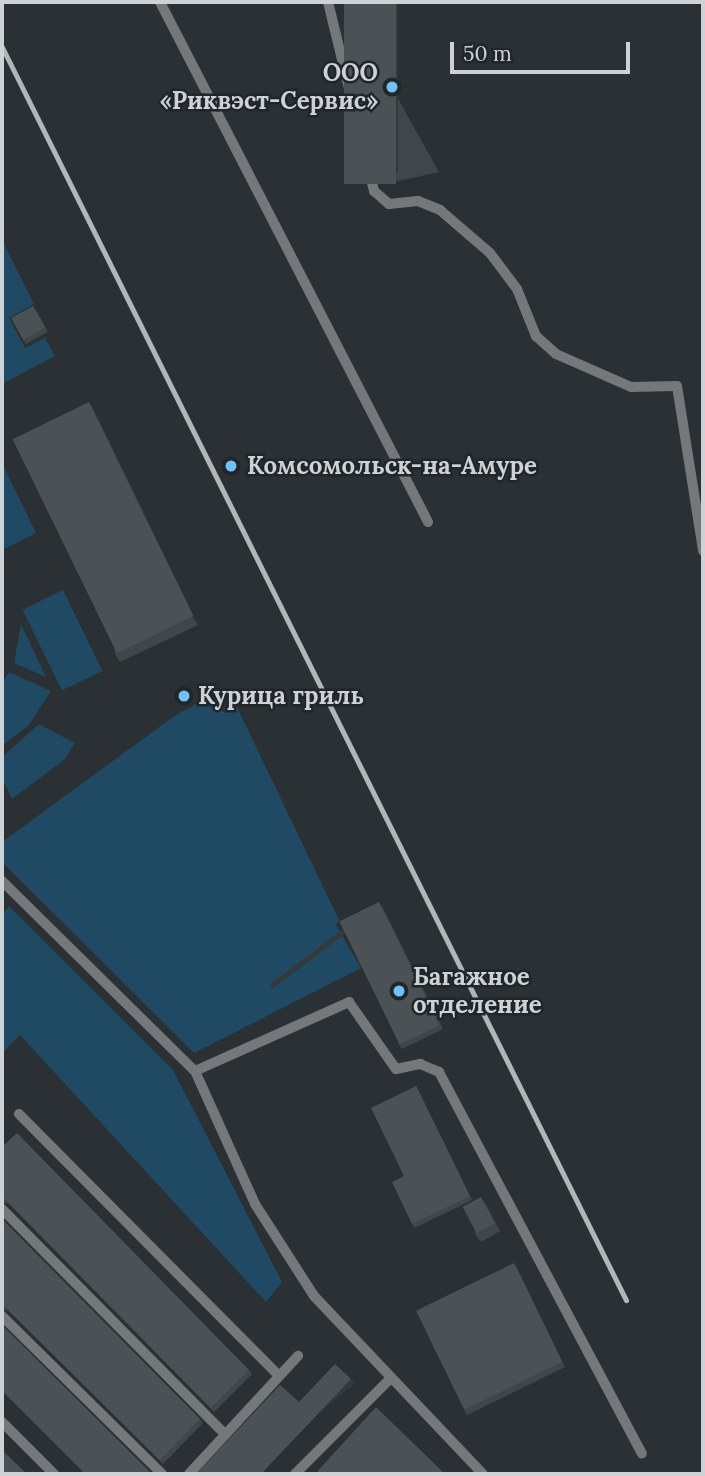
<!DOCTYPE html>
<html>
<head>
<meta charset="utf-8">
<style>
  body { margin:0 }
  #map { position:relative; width:705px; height:1476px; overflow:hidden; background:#2a3034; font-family:Lora,serif }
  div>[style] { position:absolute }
  .green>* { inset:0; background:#204963; transform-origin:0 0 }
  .lane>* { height:10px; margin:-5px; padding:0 5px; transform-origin:5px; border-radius:5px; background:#75787a }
  .rail>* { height:5px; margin:-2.5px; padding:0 2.5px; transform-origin:2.5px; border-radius:2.5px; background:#b1b6b8 }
  .wall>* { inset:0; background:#40474a }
  .shaded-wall>* { inset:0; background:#34393c; transform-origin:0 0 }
  .building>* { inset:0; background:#4b5256; transform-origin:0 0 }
  .dots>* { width:19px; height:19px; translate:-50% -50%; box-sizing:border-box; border:4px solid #20262a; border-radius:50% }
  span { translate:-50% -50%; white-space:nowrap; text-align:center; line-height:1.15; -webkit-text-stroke:5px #20262a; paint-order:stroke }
  .poi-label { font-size:24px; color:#ced2d4; font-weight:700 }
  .right { translate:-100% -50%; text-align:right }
  .left { translate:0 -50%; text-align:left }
  .frame { position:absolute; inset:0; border:4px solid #ced2d4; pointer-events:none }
  .scale { position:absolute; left:450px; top:42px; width:180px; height:32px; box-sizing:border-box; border:4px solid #ced2d4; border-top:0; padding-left:9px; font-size:21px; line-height:24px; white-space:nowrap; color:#ced2d4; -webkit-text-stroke:5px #20262a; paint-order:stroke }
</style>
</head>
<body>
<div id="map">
  <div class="green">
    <i style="clip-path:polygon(2px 240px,34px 304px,9px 318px,25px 348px,45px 338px,55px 356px,2px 384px)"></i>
    <i style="clip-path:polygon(2px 463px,36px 533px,2px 550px)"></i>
    <i style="left:63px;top:590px;width:90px;height:45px;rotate:64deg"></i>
    <i style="clip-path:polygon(21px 624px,46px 677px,14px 663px)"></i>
    <i style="clip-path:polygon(9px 672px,51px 691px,28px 726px,2px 746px,2px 684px)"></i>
    <i style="clip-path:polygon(212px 695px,223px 712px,237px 707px,339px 920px,336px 925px,361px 968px,194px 1053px,2px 862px,2px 842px,173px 717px)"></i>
    <i style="clip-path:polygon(39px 724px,75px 743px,64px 760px,12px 799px,2px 778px,2px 757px)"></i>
    <i style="clip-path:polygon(9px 906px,173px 1070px,282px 1282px,266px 1302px,20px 1035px,2px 1053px,2px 914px)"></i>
  </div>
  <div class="lane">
    <i style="left:160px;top:2px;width:585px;rotate:62.73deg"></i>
    <i style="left:328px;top:2px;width:195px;rotate:76.3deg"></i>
    <i style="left:374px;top:191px;width:20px;rotate:41deg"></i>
    <i style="left:389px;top:204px;width:29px;rotate:-6deg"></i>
    <i style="left:418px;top:201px;width:24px;rotate:22deg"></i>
    <i style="left:440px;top:210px;width:66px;rotate:40.7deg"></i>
    <i style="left:490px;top:253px;width:45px;rotate:53.1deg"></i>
    <i style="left:517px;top:289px;width:51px;rotate:68deg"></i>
    <i style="left:536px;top:336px;width:27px;rotate:42deg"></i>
    <i style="left:556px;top:354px;width:82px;rotate:23.7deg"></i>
    <i style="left:631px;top:387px;width:46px;rotate:-1.2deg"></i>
    <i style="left:677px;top:386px;width:167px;rotate:81deg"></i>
    <i style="left:2px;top:881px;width:271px;rotate:44.6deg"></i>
    <i style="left:195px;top:1071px;width:146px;rotate:65.7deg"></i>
    <i style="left:255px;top:1204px;width:109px;rotate:57.3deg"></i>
    <i style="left:314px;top:1296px;width:245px;rotate:46.5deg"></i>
    <i style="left:195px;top:1071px;width:169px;rotate:-24.1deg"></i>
    <i style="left:349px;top:1002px;width:82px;rotate:55deg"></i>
    <i style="left:396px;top:1069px;width:25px;rotate:-12deg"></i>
    <i style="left:420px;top:1064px;width:21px;rotate:23deg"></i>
    <i style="left:439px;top:1072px;width:432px;rotate:62deg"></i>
    <i style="left:19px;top:1114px;width:369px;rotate:45.2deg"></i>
    <i style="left:2px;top:1209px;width:317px;rotate:45.3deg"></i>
    <i style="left:2px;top:1316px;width:225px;rotate:44.6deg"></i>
    <i style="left:2px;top:1422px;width:74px;rotate:45deg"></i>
    <i style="left:189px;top:1474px;width:161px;rotate:-47.3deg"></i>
    <i style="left:295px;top:1474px;width:136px;rotate:-45deg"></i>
  </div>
  <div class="rail">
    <i style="left:2px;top:47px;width:1400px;rotate:63.53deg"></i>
  </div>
  <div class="wall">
    <i style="clip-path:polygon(344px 2px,439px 172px,389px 183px,386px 179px)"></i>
    <i style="clip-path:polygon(36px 310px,48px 332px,26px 344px,23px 340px)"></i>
    <i style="clip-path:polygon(89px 402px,94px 410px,198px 625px,120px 662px,115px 654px)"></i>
    <i style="clip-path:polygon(382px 906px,443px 1029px,402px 1049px,399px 1045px)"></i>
    <i style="clip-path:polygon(416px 1086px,472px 1200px,415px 1228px,412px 1224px)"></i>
    <i style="clip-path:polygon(2px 1145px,249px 1370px,252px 1374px,214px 1412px,8px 1203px,2px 1204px)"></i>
    <i style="clip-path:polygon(487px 1205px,500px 1231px,481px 1242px,475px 1234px)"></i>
    <i style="clip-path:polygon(2px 1219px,200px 1419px,203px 1423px,163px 1464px,8px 1310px,2px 1311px)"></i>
    <i style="clip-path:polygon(517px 1267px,565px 1367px,467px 1415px,464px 1410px)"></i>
    <i style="clip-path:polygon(2px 1325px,149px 1471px,151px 1474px,85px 1474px,2px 1391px)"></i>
  </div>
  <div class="shaded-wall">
    <i style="left:396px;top:2px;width:2px;height:171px"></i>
    <i style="clip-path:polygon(89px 402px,94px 410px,198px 625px,192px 617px)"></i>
    <i style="left:379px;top:902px;width:5px;height:137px;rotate:53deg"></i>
    <i style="clip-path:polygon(416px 1086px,419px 1090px,472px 1200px,470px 1196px)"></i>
    <i style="clip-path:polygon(481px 1197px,487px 1205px,500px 1231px,495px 1223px)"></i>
    <i style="clip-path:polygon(514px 1263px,517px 1267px,565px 1367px,562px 1362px)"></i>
    <i style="left:351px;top:1379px;width:6px;height:131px;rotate:51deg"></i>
  </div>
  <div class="building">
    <i style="left:344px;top:2px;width:52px;height:182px"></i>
    <i style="left:33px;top:306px;width:25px;height:25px;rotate:61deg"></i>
    <i style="left:89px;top:402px;width:238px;height:85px;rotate:64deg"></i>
    <i style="left:379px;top:902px;width:137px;height:44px;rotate:64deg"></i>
    <i style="clip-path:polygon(416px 1086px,470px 1196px,412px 1224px,392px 1182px,404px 1176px,371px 1108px)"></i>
    <i style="clip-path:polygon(17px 1133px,249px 1370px,211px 1408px,5px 1199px,2px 1199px,2px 1145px,3px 1146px)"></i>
    <i style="left:481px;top:1197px;width:30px;height:21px;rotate:62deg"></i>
    <i style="clip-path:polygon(2px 1219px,200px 1419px,160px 1460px,4px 1306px,2px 1306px)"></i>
    <i style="left:514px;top:1263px;width:110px;height:109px;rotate:64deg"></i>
    <i style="clip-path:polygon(2px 1325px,149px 1471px,146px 1474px,86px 1474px,2px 1390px)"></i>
    <i style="clip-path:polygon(335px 1364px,351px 1379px,261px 1474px,196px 1474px,280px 1385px,299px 1402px)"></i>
    <i style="clip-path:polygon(376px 1407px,445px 1474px,315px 1474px)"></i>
    <i style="clip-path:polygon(2px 1450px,27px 1474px,2px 1474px)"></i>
  </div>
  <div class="dots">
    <i style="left:392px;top:87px;background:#71c1f5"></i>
    <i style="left:231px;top:466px;background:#71c1f5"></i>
    <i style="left:184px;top:696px;background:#71c1f5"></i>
    <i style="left:399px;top:991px;background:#71c1f5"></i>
  </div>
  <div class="poi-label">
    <span class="right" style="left:378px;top:87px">ООО<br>«Риквэст-Cервис»</span>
    <span class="left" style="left:247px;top:466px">Комсомольск-на-Амуре</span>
    <span class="left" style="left:198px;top:696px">Курица гриль</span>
    <span class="left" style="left:413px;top:991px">Багажное<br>отделение</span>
  </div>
  <div class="frame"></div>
  <div class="scale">50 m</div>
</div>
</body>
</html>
